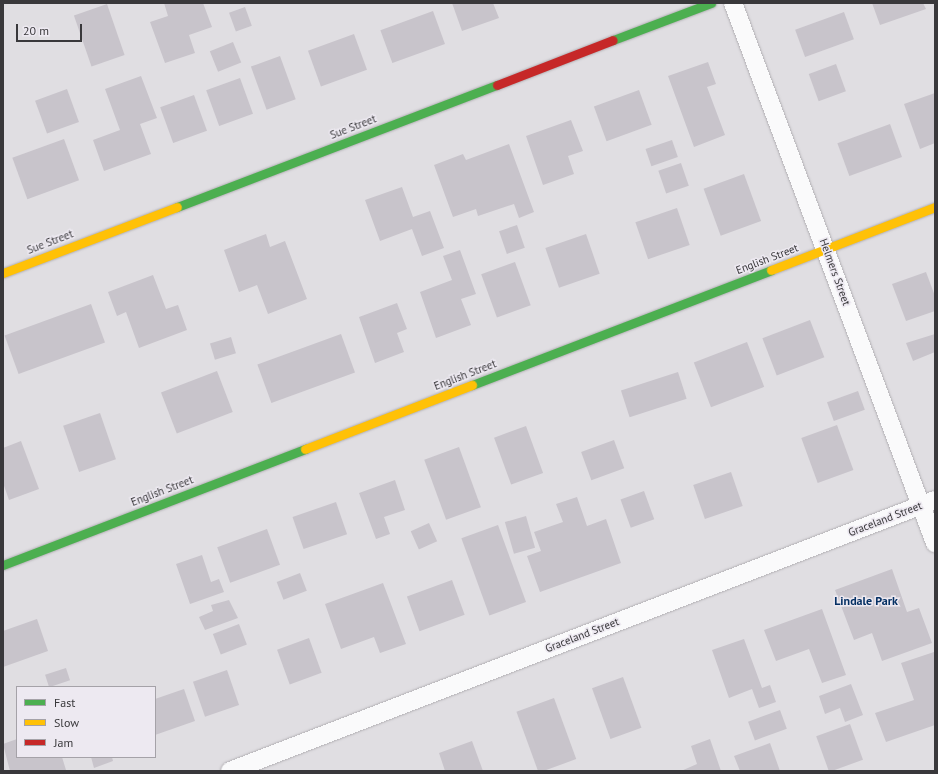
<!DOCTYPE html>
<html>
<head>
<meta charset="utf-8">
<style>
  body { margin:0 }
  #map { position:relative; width:938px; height:774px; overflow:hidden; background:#e0dee2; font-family:"PT Sans",sans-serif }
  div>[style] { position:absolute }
  .building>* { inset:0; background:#c8c4cb; transform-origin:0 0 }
  .roads { filter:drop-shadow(0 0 1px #b2b0b4) drop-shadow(0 0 1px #b2b0b4) }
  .street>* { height:18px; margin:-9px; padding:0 9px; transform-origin:9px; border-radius:9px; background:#fafafb }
  .fast>* { height:9px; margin:-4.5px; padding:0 4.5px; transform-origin:4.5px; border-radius:4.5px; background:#4caf50 }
  .slow>* { height:9px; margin:-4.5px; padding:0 4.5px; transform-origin:4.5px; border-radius:4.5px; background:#ffc107 }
  .jam>* { height:9px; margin:-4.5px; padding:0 4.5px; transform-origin:4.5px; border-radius:4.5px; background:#c62828 }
  span { translate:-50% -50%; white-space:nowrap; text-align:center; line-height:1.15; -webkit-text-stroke:3px #ede9f1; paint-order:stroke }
  .street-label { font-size:11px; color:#39383b }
  .neighbourhood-label { font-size:12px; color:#053063; font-weight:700 }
  .frame { position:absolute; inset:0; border:4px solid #39383b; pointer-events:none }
  .legend { position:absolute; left:16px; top:686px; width:140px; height:72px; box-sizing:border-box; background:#ede9f1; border:1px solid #a5a2a8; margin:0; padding:5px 7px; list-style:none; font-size:12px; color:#39383b }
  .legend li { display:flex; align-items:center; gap:8px; height:20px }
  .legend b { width:20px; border:1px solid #a5a2a8 }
  .scale { position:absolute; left:16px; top:24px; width:66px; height:18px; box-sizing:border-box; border:2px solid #39383b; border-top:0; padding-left:5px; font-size:12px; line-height:14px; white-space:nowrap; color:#39383b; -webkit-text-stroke:3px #ede9f1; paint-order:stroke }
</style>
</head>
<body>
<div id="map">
  <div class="building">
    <i style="clip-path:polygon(164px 3px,203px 3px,212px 27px,189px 35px,195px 53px,165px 63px,150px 22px,168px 16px)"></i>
    <i style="clip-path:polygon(452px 3px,493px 3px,499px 18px,462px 31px)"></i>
    <i style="clip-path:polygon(872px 3px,923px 3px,926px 9px,880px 25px)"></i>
    <i style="left:107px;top:4px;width:54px;height:35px;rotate:71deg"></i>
    <i style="left:245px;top:7px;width:20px;height:17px;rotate:70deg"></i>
    <i style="left:433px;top:11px;width:35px;height:56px;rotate:70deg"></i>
    <i style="left:844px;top:12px;width:29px;height:52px;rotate:70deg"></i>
    <i style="left:354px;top:34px;width:38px;height:49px;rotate:70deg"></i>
    <i style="left:233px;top:42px;width:22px;height:25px;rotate:68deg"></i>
    <i style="left:280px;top:56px;width:46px;height:31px;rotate:70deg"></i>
    <i style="clip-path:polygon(708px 62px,716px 84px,707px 87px,725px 135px,694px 147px,668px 76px)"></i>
    <i style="left:836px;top:64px;width:29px;height:29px;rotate:70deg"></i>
    <i style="clip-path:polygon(141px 76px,157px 118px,140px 124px,151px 154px,104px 171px,93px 140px,120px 130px,105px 89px)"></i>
    <i style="left:240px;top:78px;width:38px;height:36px;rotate:70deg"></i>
    <i style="left:67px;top:89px;width:35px;height:34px;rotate:70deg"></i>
    <i style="left:639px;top:90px;width:37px;height:48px;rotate:70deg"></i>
    <i style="clip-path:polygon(935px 93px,935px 143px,920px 149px,904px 104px)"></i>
    <i style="left:194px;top:95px;width:38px;height:36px;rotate:70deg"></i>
    <i style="clip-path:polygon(571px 120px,583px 151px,568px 156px,574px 174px,543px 185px,526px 136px)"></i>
    <i style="left:890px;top:124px;width:35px;height:56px;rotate:70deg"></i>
    <i style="left:64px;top:139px;width:44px;height:55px;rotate:70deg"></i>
    <i style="left:672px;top:140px;width:18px;height:28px;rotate:71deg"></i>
    <i style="clip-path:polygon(509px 144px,534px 212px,519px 218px,514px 204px,478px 216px,476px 209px,453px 217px,434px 165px,463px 154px,466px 160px)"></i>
    <i style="left:681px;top:163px;width:24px;height:24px;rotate:71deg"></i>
    <i style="left:744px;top:174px;width:50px;height:43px;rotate:70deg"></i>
    <i style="clip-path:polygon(402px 187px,413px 217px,430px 211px,444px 248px,422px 256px,412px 229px,380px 241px,365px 200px)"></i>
    <i style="left:677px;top:208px;width:39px;height:44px;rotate:71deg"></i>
    <i style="left:517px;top:225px;width:24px;height:19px;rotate:71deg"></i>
    <i style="clip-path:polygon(266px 234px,270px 247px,285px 241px,307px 299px,268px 314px,257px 285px,239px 292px,224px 250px)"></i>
    <i style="left:586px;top:234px;width:42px;height:43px;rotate:71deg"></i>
    <i style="clip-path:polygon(460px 250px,476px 294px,461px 299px,471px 325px,436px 338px,420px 292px,452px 280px,443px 256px)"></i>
    <i style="left:515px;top:262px;width:46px;height:36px;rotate:70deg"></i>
    <i style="clip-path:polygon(926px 272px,935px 296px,935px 311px,906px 321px,892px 284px)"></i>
    <i style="clip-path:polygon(153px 275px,166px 309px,178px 305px,187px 330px,139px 348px,126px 312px,117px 316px,108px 292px)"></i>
    <i style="clip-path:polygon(397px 303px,407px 329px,397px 333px,404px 352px,375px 363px,359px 317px)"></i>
    <i style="left:91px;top:304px;width:41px;height:92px;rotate:70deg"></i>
    <i style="left:810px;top:320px;width:40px;height:51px;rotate:69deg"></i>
    <i style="left:341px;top:334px;width:41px;height:89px;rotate:70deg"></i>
    <i style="clip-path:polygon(935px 334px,935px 352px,913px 361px,906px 343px)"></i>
    <i style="left:231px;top:337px;width:17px;height:22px;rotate:73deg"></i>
    <i style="left:747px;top:342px;width:48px;height:57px;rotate:69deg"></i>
    <i style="left:217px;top:371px;width:44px;height:60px;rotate:69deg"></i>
    <i style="left:678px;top:372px;width:28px;height:60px;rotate:72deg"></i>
    <i style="left:858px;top:391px;width:20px;height:33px;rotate:70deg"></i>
    <i style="left:100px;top:413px;width:49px;height:39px;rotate:71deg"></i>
    <i style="left:837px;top:425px;width:48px;height:38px;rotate:70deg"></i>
    <i style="left:526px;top:426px;width:50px;height:34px;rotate:70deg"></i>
    <i style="left:614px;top:440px;width:30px;height:35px;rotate:70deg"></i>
    <i style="clip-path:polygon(21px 441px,39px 489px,9px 500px,3px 483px,3px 448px)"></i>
    <i style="left:459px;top:447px;width:64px;height:37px;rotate:70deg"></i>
    <i style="left:731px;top:472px;width:36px;height:40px;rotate:71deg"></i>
    <i style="clip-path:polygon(395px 480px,405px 510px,384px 517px,390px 534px,376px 539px,359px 493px)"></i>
    <i style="left:644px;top:491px;width:30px;height:25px;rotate:70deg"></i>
    <i style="clip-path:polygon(577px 497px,587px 526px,606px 519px,621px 563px,540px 592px,527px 556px,541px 551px,534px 532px,563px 522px,556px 504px)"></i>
    <i style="left:336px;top:502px;width:34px;height:46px;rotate:71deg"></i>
    <i style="left:526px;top:516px;width:33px;height:22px;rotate:74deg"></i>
    <i style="left:429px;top:523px;width:20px;height:20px;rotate:66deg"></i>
    <i style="left:498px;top:525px;width:82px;height:39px;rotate:70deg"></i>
    <i style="left:267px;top:529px;width:38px;height:53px;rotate:70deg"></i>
    <i style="clip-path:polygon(202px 555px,211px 582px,219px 579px,224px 592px,190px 604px,176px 564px)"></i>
    <i style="clip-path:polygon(892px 569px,907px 612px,919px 608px,932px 643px,882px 661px,872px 633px,854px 640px,835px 590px)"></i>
    <i style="left:300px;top:573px;width:19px;height:25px;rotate:69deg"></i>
    <i style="left:452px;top:580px;width:37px;height:48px;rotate:70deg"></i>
    <i style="clip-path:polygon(383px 583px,406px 644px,380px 653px,374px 637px,341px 649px,325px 604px)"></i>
    <i style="clip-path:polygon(229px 600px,238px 618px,205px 630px,199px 617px,213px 611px,211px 605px)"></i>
    <i style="clip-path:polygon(822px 609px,846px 675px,822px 683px,809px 649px,776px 661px,764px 630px)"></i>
    <i style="clip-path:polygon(37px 619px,48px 651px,3px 667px,3px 631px)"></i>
    <i style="left:239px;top:624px;width:22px;height:28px;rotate:69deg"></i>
    <i style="left:309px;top:638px;width:37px;height:34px;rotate:70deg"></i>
    <i style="clip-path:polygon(744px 639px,762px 688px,770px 685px,776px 702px,759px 708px,752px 689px,729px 698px,712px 650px)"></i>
    <i style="clip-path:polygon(934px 652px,935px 725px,886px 742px,875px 713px,914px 700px,901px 663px)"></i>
    <i style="left:66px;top:668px;width:13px;height:22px;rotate:72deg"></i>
    <i style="left:227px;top:670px;width:37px;height:36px;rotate:71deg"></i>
    <i style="left:623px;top:677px;width:54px;height:33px;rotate:70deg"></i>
    <i style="clip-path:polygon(851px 684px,863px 715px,845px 722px,840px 708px,825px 714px,819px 696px)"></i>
    <i style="clip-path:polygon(184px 689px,195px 721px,155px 735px,155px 699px)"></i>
    <i style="left:554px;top:698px;width:65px;height:40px;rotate:70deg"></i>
    <i style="left:780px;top:710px;width:20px;height:34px;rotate:70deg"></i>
    <i style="left:850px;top:724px;width:38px;height:36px;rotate:70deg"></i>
    <i style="clip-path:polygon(17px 739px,17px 757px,62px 757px,66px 770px,10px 771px,3px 744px)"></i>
    <i style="clip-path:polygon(710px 739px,721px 771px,681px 771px,697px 764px,691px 746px)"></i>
    <i style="clip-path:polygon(472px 741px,483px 771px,445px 771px,439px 753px)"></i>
    <i style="clip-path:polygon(770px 743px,780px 771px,740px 771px,734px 756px)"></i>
    <i style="clip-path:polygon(91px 757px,112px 757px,113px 761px,94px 768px)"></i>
  </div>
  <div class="roads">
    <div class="street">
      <i style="left:733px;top:3px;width:577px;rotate:69.49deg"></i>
      <i style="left:230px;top:771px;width:755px;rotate:-21.03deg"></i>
    </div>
    <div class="fast">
      <i style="left:613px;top:40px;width:105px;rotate:-20.7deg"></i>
      <i style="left:177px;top:207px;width:342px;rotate:-20.9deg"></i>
      <i style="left:472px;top:385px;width:320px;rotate:-21deg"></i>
      <i style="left:3px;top:565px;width:324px;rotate:-21deg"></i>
    </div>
    <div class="slow">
      <i style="left:771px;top:270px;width:176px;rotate:-21deg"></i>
      <i style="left:3px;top:273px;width:186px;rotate:-20.8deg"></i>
      <i style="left:305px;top:449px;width:179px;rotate:-21deg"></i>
    </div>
    <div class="jam">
      <i style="left:497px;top:85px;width:124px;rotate:-21.2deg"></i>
    </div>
  </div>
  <div class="street-label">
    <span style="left:353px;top:127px;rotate:-21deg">Sue Street</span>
    <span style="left:50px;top:242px;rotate:-21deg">Sue Street</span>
    <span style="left:767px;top:259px;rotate:-21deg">English Street</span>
    <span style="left:835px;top:272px;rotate:70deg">Helmers Street</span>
    <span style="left:465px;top:375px;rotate:-21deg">English Street</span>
    <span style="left:162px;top:491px;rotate:-21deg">English Street</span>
    <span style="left:885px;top:519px;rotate:-21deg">Graceland Street</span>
    <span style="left:582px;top:635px;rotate:-21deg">Graceland Street</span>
  </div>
  <div class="neighbourhood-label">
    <span style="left:866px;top:601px">Lindale Park</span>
  </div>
  <div class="frame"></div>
  <ul class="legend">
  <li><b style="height:5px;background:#4caf50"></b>Fast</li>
  <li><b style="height:5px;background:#ffc107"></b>Slow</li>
  <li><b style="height:5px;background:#c62828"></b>Jam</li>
  </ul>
  <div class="scale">20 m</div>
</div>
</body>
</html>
